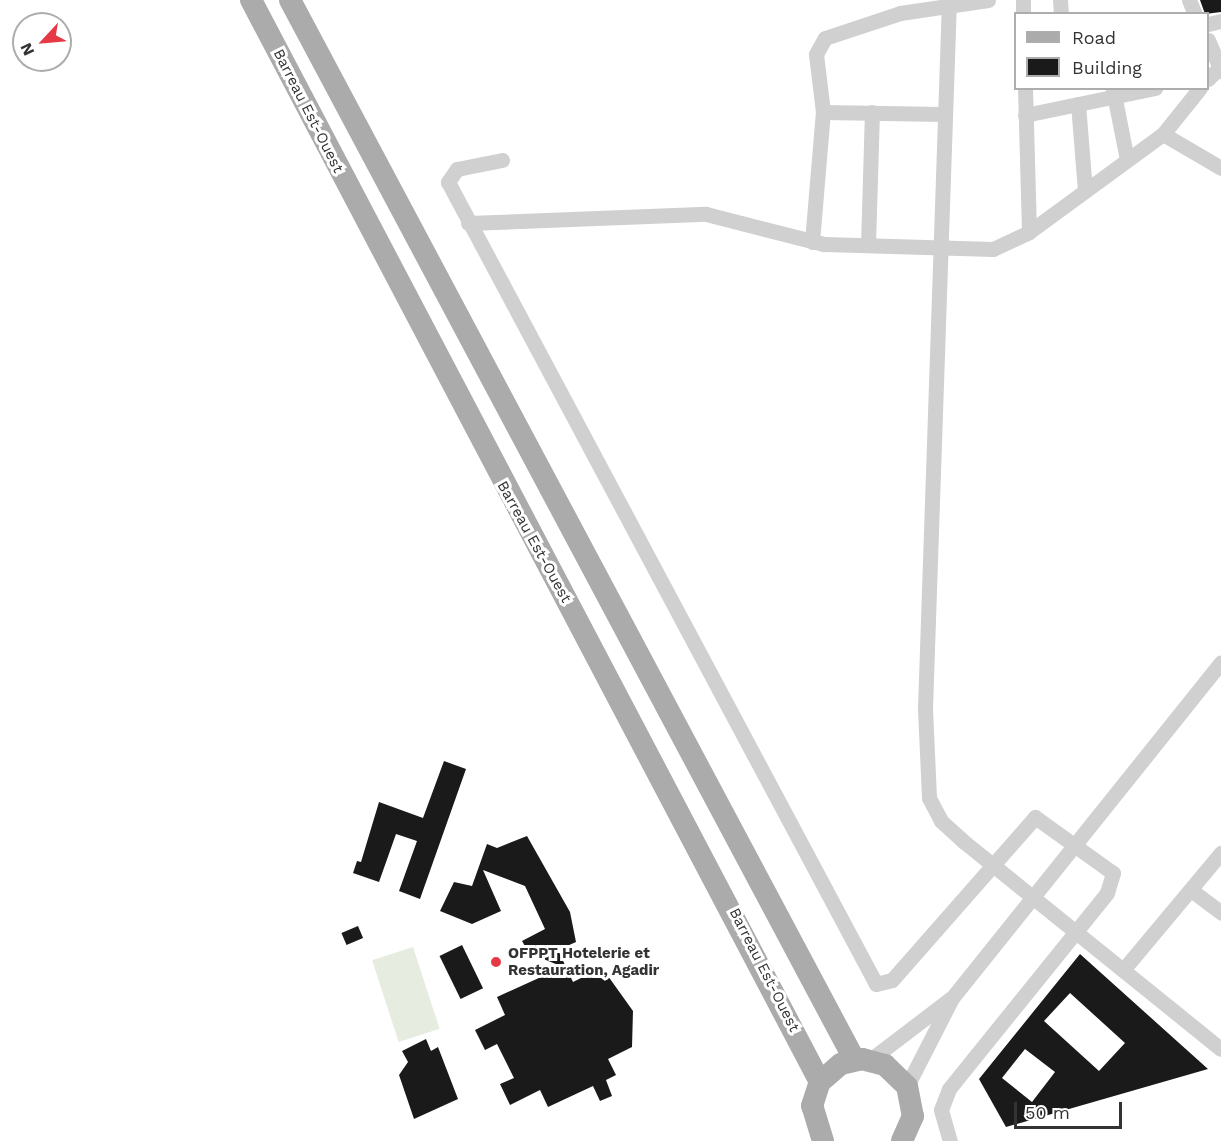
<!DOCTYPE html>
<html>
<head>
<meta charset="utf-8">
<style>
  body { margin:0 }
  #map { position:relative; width:1221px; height:1141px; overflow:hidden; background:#fff; font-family:"Work Sans",sans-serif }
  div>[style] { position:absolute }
  .green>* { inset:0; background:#e6ecdf; transform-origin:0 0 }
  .building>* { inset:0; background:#1a1a1a; transform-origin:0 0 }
  .minor>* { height:15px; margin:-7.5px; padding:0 7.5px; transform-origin:7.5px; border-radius:7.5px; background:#d0d0d0 }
  .primary>* { height:22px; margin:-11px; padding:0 11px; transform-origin:11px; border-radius:11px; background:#ababab }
  .dots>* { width:16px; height:16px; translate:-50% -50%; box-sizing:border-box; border:3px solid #fff; border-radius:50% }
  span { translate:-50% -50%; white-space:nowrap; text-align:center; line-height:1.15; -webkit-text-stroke:6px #fff; paint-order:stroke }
  .street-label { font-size:15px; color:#333 }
  .poi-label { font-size:15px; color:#333; font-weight:700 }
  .left { translate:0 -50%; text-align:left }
  .legend { position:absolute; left:1014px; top:12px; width:195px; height:78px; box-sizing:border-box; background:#fff; border:2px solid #adadad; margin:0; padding:8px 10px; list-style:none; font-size:18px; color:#333 }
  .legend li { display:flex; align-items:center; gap:12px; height:30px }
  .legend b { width:30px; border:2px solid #adadad }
  .north { position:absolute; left:12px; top:12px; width:60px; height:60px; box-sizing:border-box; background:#fff; border:2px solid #adadad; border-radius:50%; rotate:244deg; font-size:16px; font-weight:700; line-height:24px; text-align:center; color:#333 }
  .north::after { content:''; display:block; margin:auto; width:21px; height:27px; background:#e63946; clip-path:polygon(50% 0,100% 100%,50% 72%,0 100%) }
  .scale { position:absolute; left:1014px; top:1102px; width:108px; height:27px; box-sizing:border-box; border:3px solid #333; border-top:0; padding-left:8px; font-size:18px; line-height:21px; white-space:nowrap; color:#333; -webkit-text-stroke:4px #fff; paint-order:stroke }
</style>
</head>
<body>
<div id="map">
  <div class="green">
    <i style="left:413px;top:947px;width:86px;height:43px;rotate:72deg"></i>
  </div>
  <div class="building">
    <i style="clip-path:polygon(1200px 0,1221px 0,1221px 12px,1205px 14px)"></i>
    <i style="clip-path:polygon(444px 761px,466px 769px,420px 899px,399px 891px,417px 841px,396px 834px,379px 882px,353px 873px,357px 861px,361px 862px,379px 802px,423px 818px)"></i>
    <i style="clip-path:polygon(527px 836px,570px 912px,576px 942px,558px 950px,573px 982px,595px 971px,608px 976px,633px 1011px,632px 1047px,608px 1059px,616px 1075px,606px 1080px,612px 1096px,600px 1101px,593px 1086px,548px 1107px,540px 1090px,510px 1105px,500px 1084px,514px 1078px,497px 1044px,485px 1050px,475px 1030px,505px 1015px,497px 997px,563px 967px,529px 953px,522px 941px,545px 929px,525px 886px,483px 870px,501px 911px,472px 924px,440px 911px,454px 882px,472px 886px,487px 844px,497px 848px)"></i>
    <i style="left:358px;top:926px;width:13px;height:18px;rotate:67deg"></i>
    <i style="left:462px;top:945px;width:48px;height:25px;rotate:64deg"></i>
    <i style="clip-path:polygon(evenodd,1080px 954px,1208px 1069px,1006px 1127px,979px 1079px,1080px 954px,1070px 993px,1125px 1043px,1099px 1071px,1044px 1021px,1070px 993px,1080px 954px,1025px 1049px,1055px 1072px,1032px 1102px,1002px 1078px,1025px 1049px)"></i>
    <i style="clip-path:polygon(426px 1039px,431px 1051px,438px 1047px,458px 1099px,414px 1119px,399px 1075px,408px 1062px,402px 1051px)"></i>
  </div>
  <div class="minor">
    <i style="left:949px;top:0;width:709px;rotate:91.94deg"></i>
    <i style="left:925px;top:709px;width:89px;rotate:87.4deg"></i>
    <i style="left:929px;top:798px;width:26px;rotate:62deg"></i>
    <i style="left:941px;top:821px;width:30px;rotate:42deg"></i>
    <i style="left:963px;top:841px;width:331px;rotate:38.9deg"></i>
    <i style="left:1023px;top:0;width:14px;rotate:90deg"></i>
    <i style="left:1060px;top:0;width:14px;rotate:86deg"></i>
    <i style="left:1189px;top:0;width:15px;rotate:67deg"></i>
    <i style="left:1208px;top:24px;width:13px;rotate:-13deg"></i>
    <i style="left:1208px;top:40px;width:34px;rotate:67deg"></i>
    <i style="left:1208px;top:79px;width:18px;rotate:-45deg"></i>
    <i style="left:1025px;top:88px;width:144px;rotate:88.4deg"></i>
    <i style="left:1113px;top:89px;width:72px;rotate:78.8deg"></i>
    <i style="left:1078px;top:104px;width:87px;rotate:85.4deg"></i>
    <i style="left:823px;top:112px;width:58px;rotate:-96.9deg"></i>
    <i style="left:816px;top:54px;width:18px;rotate:-61deg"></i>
    <i style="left:825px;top:38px;width:79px;rotate:-18.4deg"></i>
    <i style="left:900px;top:13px;width:89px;rotate:-8.4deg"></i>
    <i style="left:1025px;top:115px;width:133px;rotate:-11.7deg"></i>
    <i style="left:1163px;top:134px;width:67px;rotate:30.4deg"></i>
    <i style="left:502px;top:160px;width:46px;rotate:168.7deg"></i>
    <i style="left:457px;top:169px;width:16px;rotate:125deg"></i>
    <i style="left:448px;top:182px;width:909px;rotate:61.91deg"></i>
    <i style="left:876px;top:984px;width:16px;rotate:-14deg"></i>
    <i style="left:892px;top:980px;width:217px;rotate:-48.7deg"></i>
    <i style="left:1035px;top:817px;width:96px;rotate:35.7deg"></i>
    <i style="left:1113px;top:873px;width:21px;rotate:107deg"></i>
    <i style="left:1107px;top:893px;width:252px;rotate:128.9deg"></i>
    <i style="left:949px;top:1089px;width:22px;rotate:111deg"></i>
    <i style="left:941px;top:1110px;width:32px;rotate:74deg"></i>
    <i style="left:468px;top:223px;width:238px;rotate:-2.2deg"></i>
    <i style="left:706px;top:214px;width:122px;rotate:14.3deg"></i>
    <i style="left:824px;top:244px;width:169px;rotate:1.7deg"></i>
    <i style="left:993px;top:249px;width:40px;rotate:-25deg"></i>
    <i style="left:1029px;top:232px;width:166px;rotate:-36.2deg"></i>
    <i style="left:1163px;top:134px;width:59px;rotate:-51.2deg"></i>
    <i style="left:812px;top:242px;width:130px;rotate:-85.2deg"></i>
    <i style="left:823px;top:112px;width:120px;rotate:1deg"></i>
    <i style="left:868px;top:245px;width:133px;rotate:-88.3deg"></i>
    <i style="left:1191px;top:890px;width:38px;rotate:37deg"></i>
    <i style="left:1123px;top:970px;width:153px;rotate:-50.1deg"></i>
    <i style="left:870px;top:1060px;width:101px;rotate:-37.3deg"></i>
    <i style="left:907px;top:1086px;width:99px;rotate:-62.9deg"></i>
    <i style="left:952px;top:998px;width:430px;rotate:-51.3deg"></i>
  </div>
  <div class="primary">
    <i style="left:251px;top:0;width:1222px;rotate:62.26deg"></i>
    <i style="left:290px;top:0;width:1200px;rotate:61.96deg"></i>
    <i style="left:823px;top:1141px;width:37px;rotate:-107deg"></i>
    <i style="left:812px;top:1106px;width:25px;rotate:-72deg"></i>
    <i style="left:820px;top:1082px;width:28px;rotate:-41deg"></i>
    <i style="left:841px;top:1064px;width:22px;rotate:-13deg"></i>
    <i style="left:862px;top:1059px;width:24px;rotate:15deg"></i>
    <i style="left:885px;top:1065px;width:30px;rotate:44deg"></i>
    <i style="left:907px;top:1086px;width:31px;rotate:79deg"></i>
    <i style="left:913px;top:1116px;width:27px;rotate:114deg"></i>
  </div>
  <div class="dots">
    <i style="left:496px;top:962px;background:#e63946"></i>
  </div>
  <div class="street-label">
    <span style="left:308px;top:111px;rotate:63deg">Barreau Est-Ouest</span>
    <span style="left:534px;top:542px;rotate:61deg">Barreau Est-Ouest</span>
    <span style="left:764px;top:970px;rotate:63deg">Barreau Est-Ouest</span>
  </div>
  <div class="poi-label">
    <span class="left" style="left:508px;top:962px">OFPPT Hotelerie et<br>Restauration, Agadir</span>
  </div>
  <ul class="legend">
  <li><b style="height:8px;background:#ababab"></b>Road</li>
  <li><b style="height:16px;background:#1a1a1a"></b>Building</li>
  </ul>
  <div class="north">N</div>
  <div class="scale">50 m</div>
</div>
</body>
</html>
